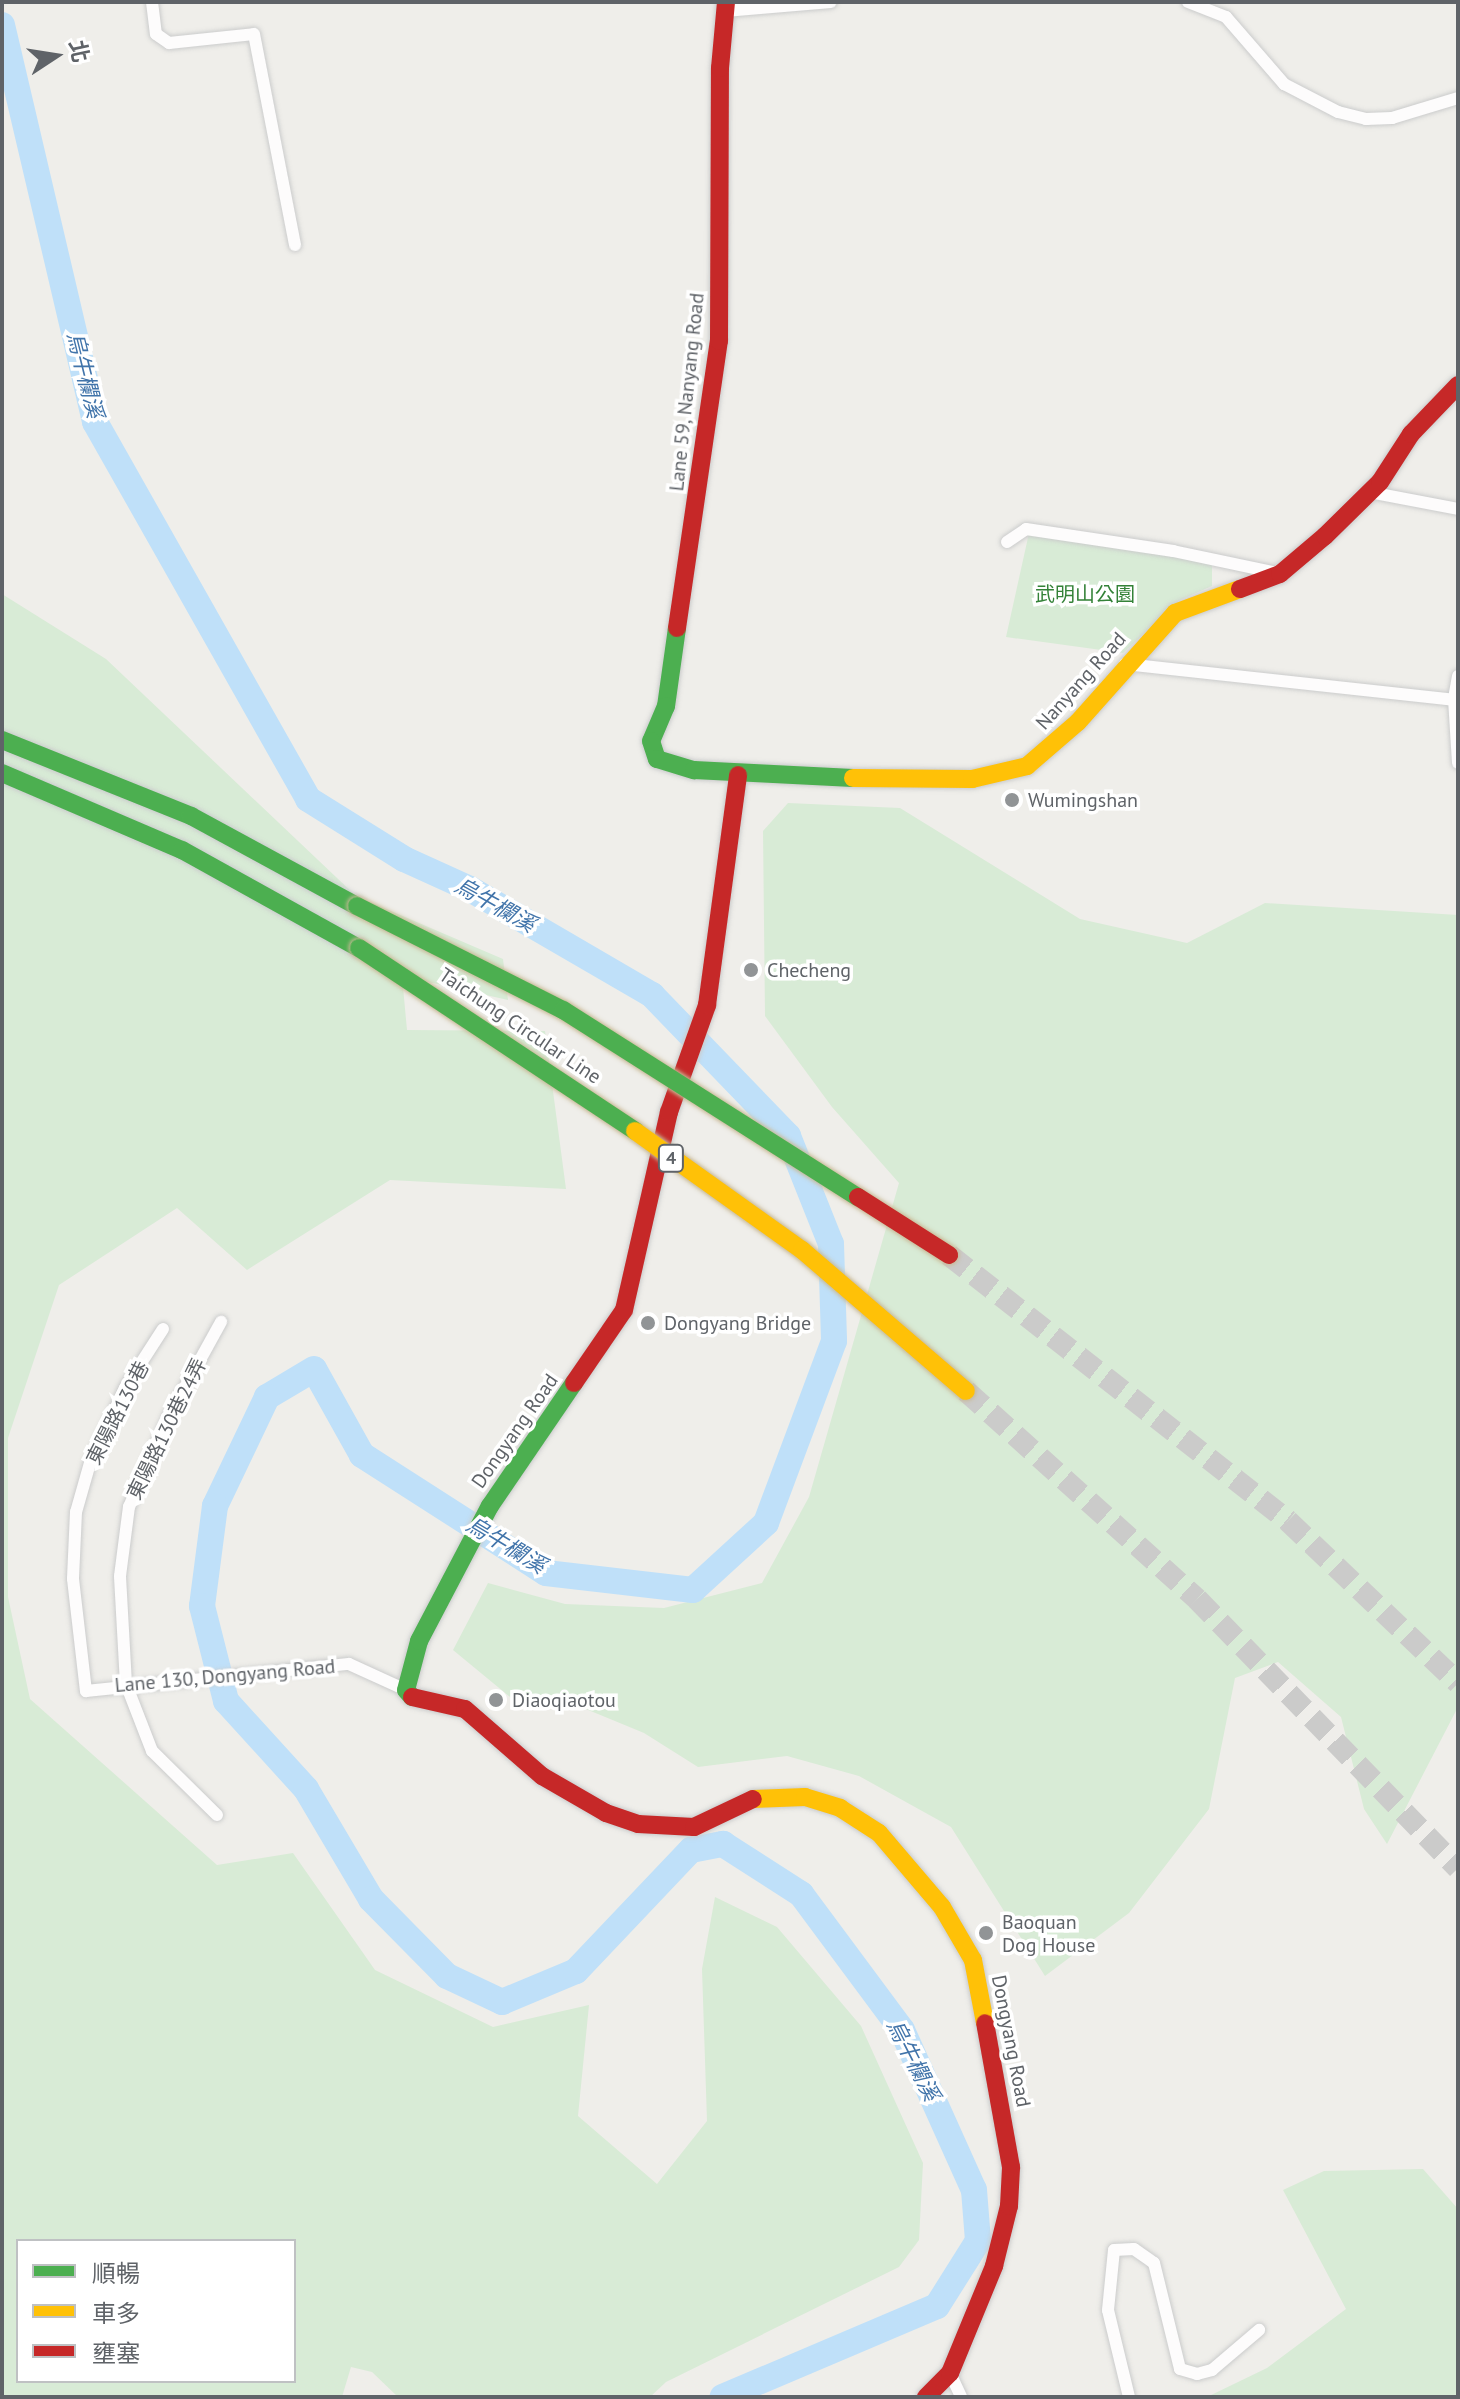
<!DOCTYPE html>
<html>
<head>
<meta charset="utf-8">
<style>
  body { margin:0 }
  #map { position:relative; width:1460px; height:2399px; overflow:hidden; background:#efeeea; font-family:"PT Sans","Noto Sans TC",sans-serif }
  div>[style] { position:absolute }
  .green>* { inset:0; background:#d8ebd6 }
  .river>* { height:26px; margin:-13px; padding:0 13px; transform-origin:13px; border-radius:13px; background:#bfe0f9 }
  .highway-tunnel>* { height:22px; margin-top:-11px; transform-origin:0; background:repeating-linear-gradient(90deg,#cbcbca 0 22px,transparent 0 33px) }
  .roads { filter:drop-shadow(0 0 2px #cbcccc) drop-shadow(0 0 2px #cbcccc) }
  .street>* { height:12px; margin:-6px; padding:0 6px; transform-origin:6px; border-radius:6px; background:#fdfcfc }
  .fast>* { height:18px; margin:-9px; padding:0 9px; transform-origin:9px; border-radius:9px; background:#4caf50 }
  .slow>* { height:18px; margin:-9px; padding:0 9px; transform-origin:9px; border-radius:9px; background:#ffc107 }
  .jam>* { height:18px; margin:-9px; padding:0 9px; transform-origin:9px; border-radius:9px; background:#c62828 }
  .bridges { filter:drop-shadow(0 0 2px #c8b996) drop-shadow(0 0 2px #c8b996) }
  .fast-bridge>* { height:18px; margin:-9px; padding:0 9px; transform-origin:9px; border-radius:9px; background:#4caf50 }
  .slow-bridge>* { height:18px; margin:-9px; padding:0 9px; transform-origin:9px; border-radius:9px; background:#ffc107 }
  .jam-bridge>* { height:18px; margin:-9px; padding:0 9px; transform-origin:9px; border-radius:9px; background:#c62828 }
  .dots>* { width:22px; height:22px; translate:-50% -50%; box-sizing:border-box; border:4px solid #fff; border-radius:50% }
  span { translate:-50% -50%; white-space:nowrap; text-align:center; line-height:1.15; -webkit-text-stroke:7px #fff; paint-order:stroke }
  .shield-label span { padding:2px 6px; background:#fff; border:2px solid; border-radius:6px; -webkit-text-stroke-width:0 }
  .shield-label { font-size:18px; color:#5f6368; font-weight:700 }
  .street-label { font-size:20px; color:#5f6368 }
  .park-label { font-size:20px; color:#348238 }
  .poi-label { font-size:20px; color:#5f6368 }
  .left { translate:0 -50%; text-align:left }
  .water-label { font-size:22px; color:#4174aa; font-style:italic }
  .frame { position:absolute; inset:0; border:4px solid #5f6368; pointer-events:none }
  .legend { position:absolute; left:16px; top:2239px; width:280px; height:144px; box-sizing:border-box; background:#fff; border:2px solid #bfc1c3; margin:0; padding:10px 14px; list-style:none; font-size:24px; color:#5f6368 }
  .legend li { display:flex; align-items:center; gap:16px; height:40px }
  .legend b { width:40px; border:2px solid #bfc1c3 }
  .north { position:absolute; left:16px; top:16px; width:80px; height:80px; -webkit-text-stroke:6px #fff; paint-order:stroke; rotate:78deg; font-size:22px; font-weight:700; line-height:32px; text-align:center; color:#5f6368 }
  .north::after { content:''; display:block; margin:auto; width:28px; height:36px; background:#5f6368; clip-path:polygon(50% 0,100% 100%,50% 72%,0 100%) }
</style>
</head>
<body>
<div id="map">
  <div class="green">
    <i style="clip-path:polygon(1029px 533px,1212px 560px,1212px 586px,1180px 600px,1123px 653px,1006px 637px)"></i>
    <i style="clip-path:polygon(evenodd,2px 594px,106px 659px,356px 896px,503px 959px,508px 1000px,402px 976px,407px 1030px,545px 1031px,566px 1189px,390px 1180px,247px 1270px,177px 1208px,59px 1285px,8px 1438px,8px 1597px,30px 1699px,217px 1865px,293px 1853px,375px 1970px,493px 2027px,589px 2005px,578px 2116px,657px 2184px,707px 2121px,702px 1969px,715px 1897px,777px 1927px,861px 2026px,923px 2163px,919px 2240px,899px 2267px,666px 2382px,650px 2397px,398px 2397px,372px 2372px,351px 2367px,342px 2397px,2px 2397px,2px 594px,18px 2241px,294px 2241px,294px 2381px,18px 2381px,18px 2241px)"></i>
    <i style="clip-path:polygon(788px 803px,900px 808px,1080px 919px,1187px 943px,1265px 903px,1458px 915px,1458px 1707px,1387px 1844px,1364px 1809px,1341px 1717px,1278px 1662px,1235px 1678px,1209px 1809px,1129px 1913px,1045px 1976px,951px 1827px,859px 1776px,787px 1756px,698px 1767px,644px 1733px,564px 1700px,527px 1711px,453px 1650px,488px 1583px,565px 1604px,664px 1608px,762px 1583px,809px 1497px,899px 1183px,832px 1107px,765px 1016px,763px 831px)"></i>
    <i style="clip-path:polygon(1423px 2169px,1458px 2209px,1458px 2397px,1207px 2397px,1267px 2368px,1346px 2309px,1283px 2190px,1324px 2171px)"></i>
  </div>
  <div class="river">
    <i style="left:2px;top:25px;width:408px;rotate:76.8deg"></i>
    <i style="left:95px;top:422px;width:433px;rotate:60.5deg"></i>
    <i style="left:308px;top:799px;width:113px;rotate:32deg"></i>
    <i style="left:404px;top:859px;width:72px;rotate:24.4deg"></i>
    <i style="left:470px;top:889px;width:211px;rotate:30.2deg"></i>
    <i style="left:652px;top:995px;width:196px;rotate:46deg"></i>
    <i style="left:788px;top:1136px;width:116px;rotate:68.3deg"></i>
    <i style="left:831px;top:1244px;width:97px;rotate:88.2deg"></i>
    <i style="left:834px;top:1341px;width:194px;rotate:110.5deg"></i>
    <i style="left:766px;top:1523px;width:99px;rotate:137.5deg"></i>
    <i style="left:693px;top:1590px;width:148px;rotate:-173.4deg"></i>
    <i style="left:546px;top:1573px;width:219px;rotate:-147.3deg"></i>
    <i style="left:362px;top:1455px;width:98px;rotate:-119.2deg"></i>
    <i style="left:314px;top:1369px;width:55px;rotate:149.2deg"></i>
    <i style="left:267px;top:1397px;width:121px;rotate:115.5deg"></i>
    <i style="left:215px;top:1506px;width:101px;rotate:97.4deg"></i>
    <i style="left:202px;top:1606px;width:98px;rotate:75.8deg"></i>
    <i style="left:226px;top:1701px;width:119px;rotate:47.7deg"></i>
    <i style="left:306px;top:1789px;width:128px;rotate:59.4deg"></i>
    <i style="left:371px;top:1899px;width:108px;rotate:45.4deg"></i>
    <i style="left:447px;top:1976px;width:61px;rotate:25.3deg"></i>
    <i style="left:502px;top:2002px;width:80px;rotate:-22.7deg"></i>
    <i style="left:576px;top:1971px;width:167px;rotate:-46.5deg"></i>
    <i style="left:691px;top:1850px;width:33px;rotate:-11deg"></i>
    <i style="left:723px;top:1844px;width:93px;rotate:32.7deg"></i>
    <i style="left:801px;top:1894px;width:169px;rotate:53.4deg"></i>
    <i style="left:902px;top:2030px;width:175px;rotate:65.8deg"></i>
    <i style="left:974px;top:2190px;width:51px;rotate:85.5deg"></i>
    <i style="left:978px;top:2241px;width:77px;rotate:122.2deg"></i>
    <i style="left:937px;top:2306px;width:233px;rotate:157deg"></i>
  </div>
  <div class="highway-tunnel">
    <i style="left:949px;top:1255px;width:431px;rotate:38.1deg"></i>
    <i style="left:1288px;top:1521px;width:235px;rotate:43.6deg"></i>
    <i style="left:966px;top:1391px;width:311px;rotate:42deg"></i>
    <i style="left:1197px;top:1599px;width:375px;rotate:45.9deg"></i>
  </div>
  <div class="roads">
    <div class="street">
      <i style="left:152px;top:2px;width:32px;rotate:83deg"></i>
      <i style="left:156px;top:34px;width:16px;rotate:35deg"></i>
      <i style="left:169px;top:43px;width:85px;rotate:-6deg"></i>
      <i style="left:254px;top:34px;width:215px;rotate:79deg"></i>
      <i style="left:1188px;top:2px;width:41px;rotate:21.5deg"></i>
      <i style="left:1226px;top:17px;width:89px;rotate:49.1deg"></i>
      <i style="left:1284px;top:84px;width:61px;rotate:27.4deg"></i>
      <i style="left:1338px;top:112px;width:29px;rotate:14deg"></i>
      <i style="left:1366px;top:119px;width:26px;rotate:-2deg"></i>
      <i style="left:1392px;top:118px;width:69px;rotate:-16.9deg"></i>
      <i style="left:725px;top:11px;width:106px;rotate:-4.9deg"></i>
      <i style="left:1369px;top:492px;width:91px;rotate:10.8deg"></i>
      <i style="left:1007px;top:542px;width:23px;rotate:-34deg"></i>
      <i style="left:1026px;top:529px;width:149px;rotate:8.5deg"></i>
      <i style="left:1173px;top:551px;width:106px;rotate:11.9deg"></i>
      <i style="left:1125px;top:664px;width:335px;rotate:6.2deg"></i>
      <i style="left:1458px;top:676px;width:23px;rotate:100deg"></i>
      <i style="left:1454px;top:699px;width:64px;rotate:86.4deg"></i>
      <i style="left:163px;top:1329px;width:70px;rotate:122.8deg"></i>
      <i style="left:125px;top:1388px;width:83px;rotate:115deg"></i>
      <i style="left:90px;top:1463px;width:51px;rotate:105.9deg"></i>
      <i style="left:76px;top:1512px;width:67px;rotate:92.6deg"></i>
      <i style="left:73px;top:1579px;width:113px;rotate:83.4deg"></i>
      <i style="left:86px;top:1691px;width:264px;rotate:-5.9deg"></i>
      <i style="left:349px;top:1664px;width:63px;rotate:24.5deg"></i>
      <i style="left:217px;top:1815px;width:91px;rotate:-135.4deg"></i>
      <i style="left:152px;top:1751px;width:72px;rotate:-111.2deg"></i>
      <i style="left:126px;top:1684px;width:108px;rotate:-93.2deg"></i>
      <i style="left:120px;top:1576px;width:70px;rotate:-82.6deg"></i>
      <i style="left:129px;top:1507px;width:97px;rotate:-66.3deg"></i>
      <i style="left:168px;top:1418px;width:110px;rotate:-61.1deg"></i>
      <i style="left:950px;top:2373px;width:26px;rotate:65deg"></i>
      <i style="left:1129px;top:2397px;width:89px;rotate:-103.6deg"></i>
      <i style="left:1108px;top:2310px;width:60px;rotate:-84.3deg"></i>
      <i style="left:1114px;top:2250px;width:20px;rotate:-3deg"></i>
      <i style="left:1134px;top:2249px;width:24px;rotate:35deg"></i>
      <i style="left:1154px;top:2263px;width:109px;rotate:76.2deg"></i>
      <i style="left:1180px;top:2369px;width:18px;rotate:16deg"></i>
      <i style="left:1197px;top:2374px;width:16px;rotate:-15deg"></i>
      <i style="left:1212px;top:2370px;width:62px;rotate:-40.4deg"></i>
    </div>
    <div class="fast">
      <i style="left:677px;top:628px;width:79px;rotate:98deg"></i>
      <i style="left:666px;top:706px;width:38px;rotate:113deg"></i>
      <i style="left:651px;top:741px;width:19px;rotate:72deg"></i>
      <i style="left:657px;top:759px;width:39px;rotate:17deg"></i>
      <i style="left:694px;top:770px;width:159px;rotate:2.9deg"></i>
      <i style="left:2px;top:740px;width:204px;rotate:21.9deg"></i>
      <i style="left:191px;top:816px;width:189px;rotate:28.5deg"></i>
      <i style="left:2px;top:773px;width:196px;rotate:23.2deg"></i>
      <i style="left:182px;top:850px;width:202px;rotate:29deg"></i>
      <i style="left:412px;top:1697px;width:9px;rotate:-131deg"></i>
      <i style="left:406px;top:1690px;width:51px;rotate:-75.1deg"></i>
      <i style="left:419px;top:1641px;width:153px;rotate:-62.3deg"></i>
      <i style="left:490px;top:1506px;width:149px;rotate:-55.7deg"></i>
    </div>
    <div class="slow">
      <i style="left:853px;top:778px;width:119px;rotate:0.5deg"></i>
      <i style="left:972px;top:779px;width:57px;rotate:-13.3deg"></i>
      <i style="left:1027px;top:766px;width:67px;rotate:-40.8deg"></i>
      <i style="left:1078px;top:722px;width:146px;rotate:-48.3deg"></i>
      <i style="left:1175px;top:613px;width:69px;rotate:-20.3deg"></i>
      <i style="left:753px;top:1799px;width:52px;rotate:-2.2deg"></i>
      <i style="left:805px;top:1797px;width:37px;rotate:17deg"></i>
      <i style="left:840px;top:1808px;width:46px;rotate:32.7deg"></i>
      <i style="left:879px;top:1833px;width:97px;rotate:49.6deg"></i>
      <i style="left:942px;top:1907px;width:61px;rotate:59.7deg"></i>
      <i style="left:973px;top:1960px;width:64px;rotate:79.2deg"></i>
    </div>
    <div class="jam">
      <i style="left:1240px;top:589px;width:43px;rotate:-20.6deg"></i>
      <i style="left:1280px;top:574px;width:59px;rotate:-40.2deg"></i>
      <i style="left:1325px;top:536px;width:77px;rotate:-44.5deg"></i>
      <i style="left:1380px;top:482px;width:57px;rotate:-57.1deg"></i>
      <i style="left:1411px;top:434px;width:68px;rotate:-46.2deg"></i>
      <i style="left:677px;top:628px;width:290px;rotate:-81.7deg"></i>
      <i style="left:719px;top:341px;width:273px;rotate:-89.8deg"></i>
      <i style="left:720px;top:68px;width:66px;rotate:-84.8deg"></i>
      <i style="left:574px;top:1383px;width:88px;rotate:-55.6deg"></i>
      <i style="left:624px;top:1310px;width:203px;rotate:-77.2deg"></i>
      <i style="left:669px;top:1112px;width:114px;rotate:-70.4deg"></i>
      <i style="left:707px;top:1005px;width:232px;rotate:-82.3deg"></i>
      <i style="left:412px;top:1697px;width:54px;rotate:12.8deg"></i>
      <i style="left:465px;top:1709px;width:102px;rotate:41deg"></i>
      <i style="left:542px;top:1776px;width:74px;rotate:30deg"></i>
      <i style="left:606px;top:1813px;width:34px;rotate:19deg"></i>
      <i style="left:638px;top:1824px;width:56px;rotate:3.1deg"></i>
      <i style="left:694px;top:1827px;width:65px;rotate:-25.4deg"></i>
      <i style="left:926px;top:2397px;width:34px;rotate:-45deg"></i>
      <i style="left:950px;top:2373px;width:116px;rotate:-67.6deg"></i>
      <i style="left:994px;top:2266px;width:62px;rotate:-76deg"></i>
      <i style="left:1009px;top:2206px;width:39px;rotate:-87deg"></i>
      <i style="left:1011px;top:2167px;width:146px;rotate:-100.2deg"></i>
    </div>
  </div>
  <div class="bridges">
    <div class="fast-bridge">
      <i style="left:357px;top:906px;width:231px;rotate:26.8deg"></i>
      <i style="left:563px;top:1010px;width:349px;rotate:32.4deg"></i>
      <i style="left:359px;top:948px;width:331px;rotate:33.5deg"></i>
    </div>
    <div class="slow-bridge">
      <i style="left:635px;top:1131px;width:205px;rotate:35.5deg"></i>
      <i style="left:802px;top:1250px;width:216px;rotate:40.7deg"></i>
    </div>
    <div class="jam-bridge">
      <i style="left:858px;top:1197px;width:108px;rotate:32.5deg"></i>
    </div>
  </div>
  <div class="dots">
    <i style="left:1012px;top:800px;background:#919496"></i>
    <i style="left:751px;top:970px;background:#919496"></i>
    <i style="left:648px;top:1323px;background:#919496"></i>
    <i style="left:496px;top:1700px;background:#919496"></i>
    <i style="left:986px;top:1933px;background:#919496"></i>
  </div>
  <div class="shield-label">
    <span style="left:671px;top:1158px">4</span>
  </div>
  <div class="street-label">
    <span style="left:687px;top:392px;rotate:-84deg">Lane 59, Nanyang Road</span>
    <span style="left:1081px;top:681px;rotate:-48deg">Nanyang Road</span>
    <span style="left:520px;top:1026px;rotate:34deg">Taichung Circular Line</span>
    <span style="left:118px;top:1413px;rotate:-63deg">東陽路130巷</span>
    <span style="left:167px;top:1429px;rotate:-64deg">東陽路130巷24弄</span>
    <span style="left:515px;top:1431px;rotate:-55deg">Dongyang Road</span>
    <span style="left:225px;top:1676px;rotate:-5deg">Lane 130, Dongyang Road</span>
    <span style="left:1011px;top:2041px;rotate:79deg">Dongyang Road</span>
  </div>
  <div class="park-label">
    <span style="left:1085px;top:594px">武明山公園</span>
  </div>
  <div class="poi-label">
    <span class="left" style="left:1028px;top:800px">Wumingshan</span>
    <span class="left" style="left:767px;top:970px">Checheng</span>
    <span class="left" style="left:664px;top:1323px">Dongyang Bridge</span>
    <span class="left" style="left:512px;top:1700px">Diaoqiaotou</span>
    <span class="left" style="left:1002px;top:1934px">Baoquan<br>Dog House</span>
  </div>
  <div class="water-label">
    <span style="left:85px;top:375px;rotate:76deg">烏牛欄溪</span>
    <span style="left:495px;top:905px;rotate:29deg">烏牛欄溪</span>
    <span style="left:506px;top:1545px;rotate:31deg">烏牛欄溪</span>
    <span style="left:913px;top:2060px;rotate:63deg">烏牛欄溪</span>
  </div>
  <div class="frame"></div>
  <ul class="legend">
  <li><b style="height:10px;background:#4caf50"></b>順暢</li>
  <li><b style="height:10px;background:#ffc107"></b>車多</li>
  <li><b style="height:10px;background:#c62828"></b>壅塞</li>
  </ul>
  <div class="north">北</div>
</div>
</body>
</html>
